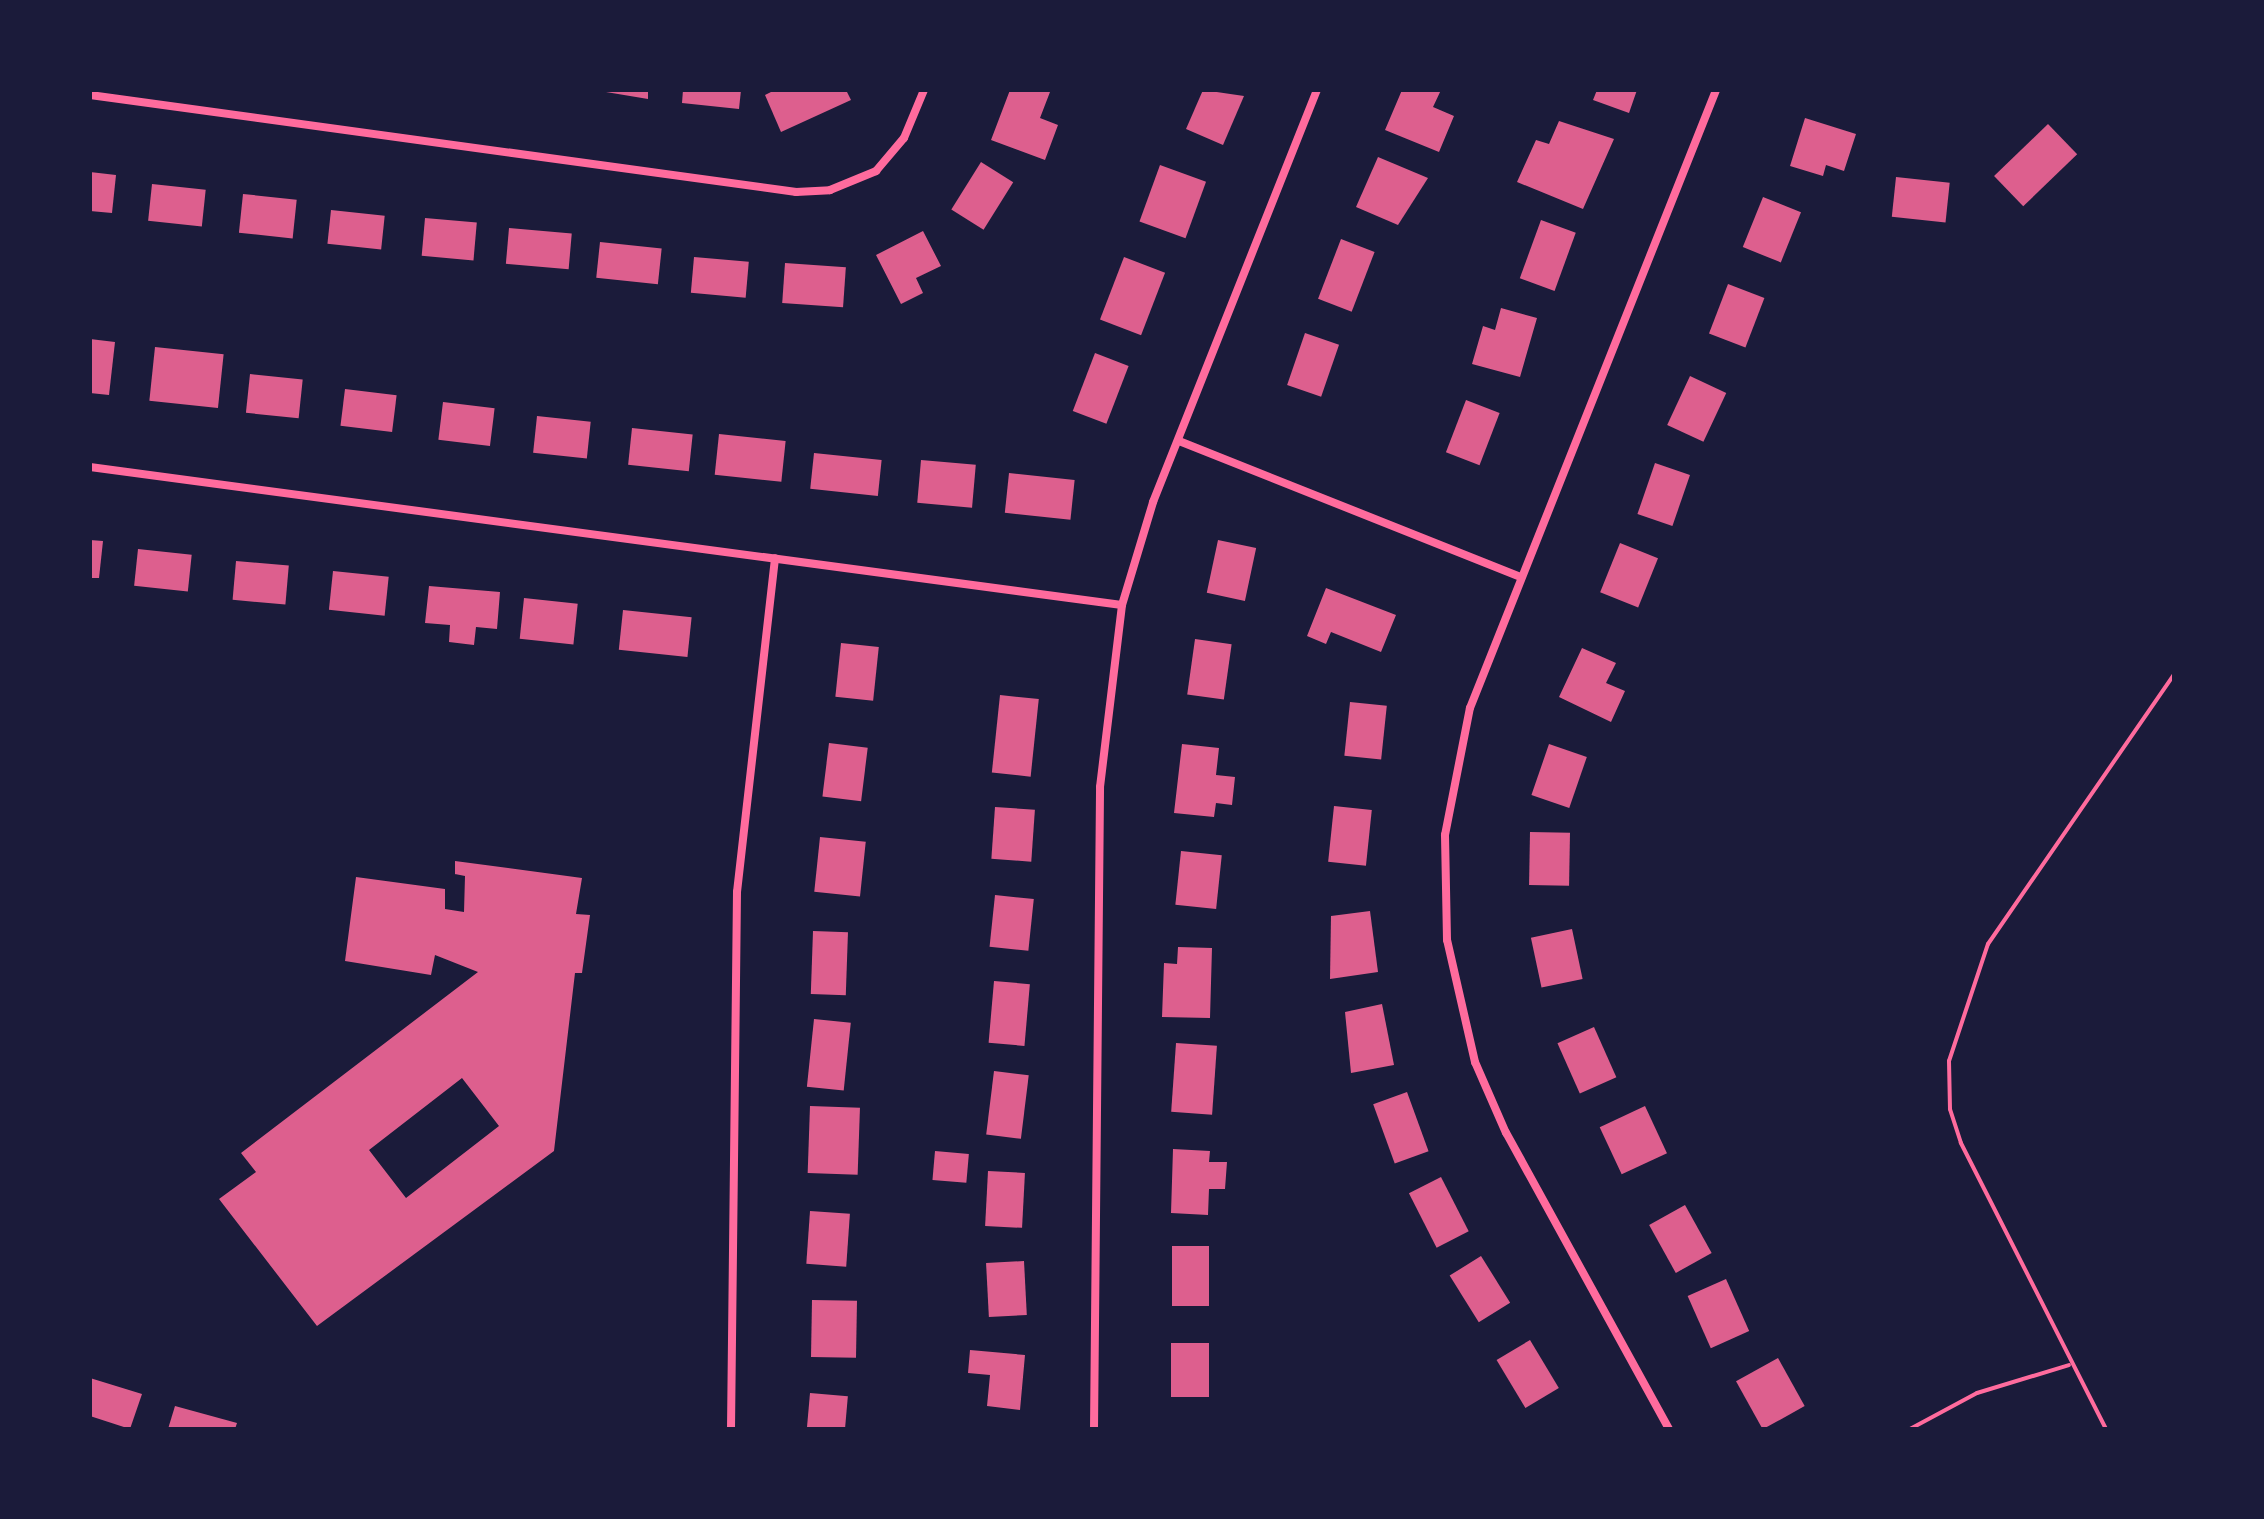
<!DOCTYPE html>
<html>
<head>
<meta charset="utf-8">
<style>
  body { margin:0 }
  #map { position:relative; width:2264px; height:1519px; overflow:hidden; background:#1b1b3a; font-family:Lora,serif }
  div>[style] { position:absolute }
  .building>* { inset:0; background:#dd5f8e; transform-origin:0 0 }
  .path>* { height:4px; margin:-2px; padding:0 2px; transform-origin:2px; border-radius:2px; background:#ff6b9d }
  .minor>* { height:8px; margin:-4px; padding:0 4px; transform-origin:4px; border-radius:4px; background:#ff6b9d }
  span { translate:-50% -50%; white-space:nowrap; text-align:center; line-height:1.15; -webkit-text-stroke:8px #1b1b3a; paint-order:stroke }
  .frame { position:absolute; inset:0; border:92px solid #1b1b3a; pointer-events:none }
</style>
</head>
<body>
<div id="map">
  <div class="building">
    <i style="clip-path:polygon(594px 90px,648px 90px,648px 99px)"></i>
    <i style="clip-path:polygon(683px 90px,741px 90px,739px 109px,682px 103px)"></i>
    <i style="clip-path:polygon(775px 90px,846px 90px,851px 100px,781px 132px,765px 95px)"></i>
    <i style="clip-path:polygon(1010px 90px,1050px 92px,1040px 118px,1058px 125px,1045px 160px,991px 140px)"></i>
    <i style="clip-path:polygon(1203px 90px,1244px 96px,1223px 145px,1186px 129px)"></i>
    <i style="clip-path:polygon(1402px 90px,1441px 90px,1433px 107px,1454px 116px,1439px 152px,1385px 130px)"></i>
    <i style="clip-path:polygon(1597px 90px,1637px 90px,1629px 113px,1593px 100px)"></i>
    <i style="clip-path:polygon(1805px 118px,1856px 134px,1844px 171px,1826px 165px,1823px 176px,1790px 166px)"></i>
    <i style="clip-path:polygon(1559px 121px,1614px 139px,1583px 209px,1517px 182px,1536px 140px,1549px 144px)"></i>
    <i style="left:2048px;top:124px;width:42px;height:75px;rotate:46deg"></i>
    <i style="clip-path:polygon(1378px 157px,1428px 178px,1398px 225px,1356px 207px)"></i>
    <i style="left:981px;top:162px;width:38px;height:56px;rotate:32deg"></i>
    <i style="left:1160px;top:165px;width:49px;height:60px;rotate:20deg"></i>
    <i style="clip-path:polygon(90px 172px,116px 175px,112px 213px,90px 211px)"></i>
    <i style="left:1896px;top:177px;width:54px;height:40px;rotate:6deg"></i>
    <i style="left:152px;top:184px;width:54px;height:37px;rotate:6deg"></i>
    <i style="left:243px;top:194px;width:54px;height:39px;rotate:6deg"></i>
    <i style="left:1763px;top:197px;width:41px;height:54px;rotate:22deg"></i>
    <i style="left:331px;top:210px;width:54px;height:34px;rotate:6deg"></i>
    <i style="left:425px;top:218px;width:52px;height:38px;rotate:5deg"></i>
    <i style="left:1541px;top:220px;width:37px;height:62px;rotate:20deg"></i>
    <i style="left:509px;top:228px;width:63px;height:36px;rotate:5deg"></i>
    <i style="clip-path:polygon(923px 231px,941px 266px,916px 278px,923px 293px,901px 304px,876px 255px)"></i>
    <i style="left:1341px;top:239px;width:36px;height:64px;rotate:21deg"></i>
    <i style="left:600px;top:242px;width:62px;height:36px;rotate:6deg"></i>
    <i style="left:694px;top:257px;width:55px;height:36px;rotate:5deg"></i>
    <i style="left:1124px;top:257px;width:44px;height:67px;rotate:21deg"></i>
    <i style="left:785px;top:263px;width:61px;height:40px;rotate:4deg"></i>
    <i style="left:1728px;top:284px;width:39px;height:53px;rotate:21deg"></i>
    <i style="clip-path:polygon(1501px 308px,1537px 318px,1520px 377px,1472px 364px,1483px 326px,1495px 330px)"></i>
    <i style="left:1305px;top:333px;width:36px;height:55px;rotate:19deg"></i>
    <i style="clip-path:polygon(90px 339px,115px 342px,109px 395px,90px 393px)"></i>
    <i style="left:155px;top:347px;width:69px;height:54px;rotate:6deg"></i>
    <i style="left:1095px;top:353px;width:36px;height:62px;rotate:21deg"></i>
    <i style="left:250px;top:374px;width:53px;height:39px;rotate:6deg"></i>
    <i style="left:1690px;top:376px;width:40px;height:54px;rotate:25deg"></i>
    <i style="left:345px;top:389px;width:52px;height:37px;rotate:7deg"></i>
    <i style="left:1466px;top:400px;width:36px;height:56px;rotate:21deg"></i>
    <i style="left:443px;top:402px;width:52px;height:38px;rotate:7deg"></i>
    <i style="left:537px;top:416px;width:54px;height:37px;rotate:6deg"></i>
    <i style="left:632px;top:428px;width:61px;height:37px;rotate:6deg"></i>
    <i style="left:719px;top:434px;width:67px;height:41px;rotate:6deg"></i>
    <i style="left:814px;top:453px;width:68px;height:36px;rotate:6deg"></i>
    <i style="left:921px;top:460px;width:55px;height:43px;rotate:5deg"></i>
    <i style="left:1655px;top:463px;width:37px;height:54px;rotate:19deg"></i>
    <i style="left:1009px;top:473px;width:66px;height:40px;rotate:6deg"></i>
    <i style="clip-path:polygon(90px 540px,103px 541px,99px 578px,90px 578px)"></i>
    <i style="left:1218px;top:540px;width:39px;height:54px;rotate:12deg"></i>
    <i style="left:1620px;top:543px;width:41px;height:53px;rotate:22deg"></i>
    <i style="left:138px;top:549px;width:54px;height:37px;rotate:6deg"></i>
    <i style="left:236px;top:561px;width:53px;height:39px;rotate:5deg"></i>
    <i style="left:333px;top:571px;width:56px;height:39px;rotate:6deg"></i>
    <i style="clip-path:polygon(429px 586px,500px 592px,497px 629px,476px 627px,474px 645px,449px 642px,450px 625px,425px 623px)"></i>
    <i style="clip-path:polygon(1326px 588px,1396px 615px,1381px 652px,1331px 632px,1326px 644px,1307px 636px)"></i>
    <i style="left:524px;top:598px;width:54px;height:41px;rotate:6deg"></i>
    <i style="left:623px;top:610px;width:69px;height:40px;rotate:6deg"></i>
    <i style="left:1195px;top:639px;width:37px;height:56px;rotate:8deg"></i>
    <i style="left:841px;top:643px;width:38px;height:54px;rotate:6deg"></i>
    <i style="clip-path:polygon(1582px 648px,1616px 663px,1606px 683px,1625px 691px,1611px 722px,1559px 697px)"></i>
    <i style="left:1000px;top:695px;width:39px;height:78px;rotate:6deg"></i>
    <i style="left:1350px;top:702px;width:37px;height:54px;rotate:6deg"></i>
    <i style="left:829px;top:743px;width:39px;height:54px;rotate:7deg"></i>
    <i style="clip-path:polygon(1182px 744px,1219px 748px,1216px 775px,1235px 777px,1232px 805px,1216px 803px,1214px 817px,1174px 813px)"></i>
    <i style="left:1549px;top:744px;width:40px;height:54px;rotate:19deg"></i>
    <i style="left:1334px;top:806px;width:38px;height:56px;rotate:6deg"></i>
    <i style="left:995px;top:807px;width:40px;height:52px;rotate:4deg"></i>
    <i style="left:1530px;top:832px;width:40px;height:53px;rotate:1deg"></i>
    <i style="left:820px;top:837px;width:46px;height:55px;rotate:6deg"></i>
    <i style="left:1181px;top:851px;width:41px;height:54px;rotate:6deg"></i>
    <i style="clip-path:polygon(evenodd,455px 861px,582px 878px,576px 914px,590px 915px,582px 973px,575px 973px,554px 1151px,317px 1326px,219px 1199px,256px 1172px,241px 1153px,478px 972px,435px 955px,431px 975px,345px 961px,356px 877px,445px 889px,445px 909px,464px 912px,465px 876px,455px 874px,455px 861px,462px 1078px,499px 1126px,406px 1198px,369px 1150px,462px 1078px)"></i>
    <i style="left:995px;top:895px;width:39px;height:52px;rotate:6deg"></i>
    <i style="clip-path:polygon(1370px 911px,1378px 972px,1330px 979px,1331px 916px)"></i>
    <i style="left:1572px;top:929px;width:51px;height:42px;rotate:78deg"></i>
    <i style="left:813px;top:931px;width:35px;height:63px;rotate:2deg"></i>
    <i style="clip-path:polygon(1178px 947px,1212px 948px,1210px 1018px,1162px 1017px,1164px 963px,1177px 964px)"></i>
    <i style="left:994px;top:981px;width:36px;height:62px;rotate:5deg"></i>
    <i style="clip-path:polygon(1382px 1004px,1394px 1065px,1351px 1073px,1345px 1012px)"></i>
    <i style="left:814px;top:1019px;width:37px;height:68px;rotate:6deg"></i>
    <i style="left:1594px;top:1027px;width:55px;height:40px;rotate:66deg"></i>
    <i style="left:1176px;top:1043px;width:41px;height:69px;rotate:4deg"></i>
    <i style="left:994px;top:1071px;width:35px;height:64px;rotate:7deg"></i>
    <i style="left:1407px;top:1092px;width:63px;height:36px;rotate:70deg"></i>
    <i style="left:810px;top:1106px;width:50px;height:67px;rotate:2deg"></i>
    <i style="left:1645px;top:1106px;width:52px;height:50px;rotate:65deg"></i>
    <i style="clip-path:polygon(1173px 1149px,1210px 1151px,1209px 1162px,1227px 1162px,1225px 1189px,1209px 1189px,1208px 1215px,1171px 1213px)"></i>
    <i style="left:935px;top:1151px;width:34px;height:29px;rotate:5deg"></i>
    <i style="left:988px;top:1171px;width:37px;height:55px;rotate:3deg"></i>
    <i style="left:1441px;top:1177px;width:61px;height:36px;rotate:63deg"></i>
    <i style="left:1685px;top:1205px;width:55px;height:41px;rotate:61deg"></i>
    <i style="left:810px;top:1211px;width:40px;height:53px;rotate:4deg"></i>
    <i style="left:1172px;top:1246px;width:37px;height:60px"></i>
    <i style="left:1481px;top:1256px;width:55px;height:37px;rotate:58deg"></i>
    <i style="left:1024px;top:1261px;width:54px;height:38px;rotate:87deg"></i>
    <i style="left:1726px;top:1279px;width:57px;height:42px;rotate:66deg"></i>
    <i style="left:812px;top:1300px;width:45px;height:57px;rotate:1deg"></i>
    <i style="left:1530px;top:1340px;width:56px;height:39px;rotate:59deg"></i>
    <i style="left:1171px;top:1343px;width:38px;height:54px"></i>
    <i style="clip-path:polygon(970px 1350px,1025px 1355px,1020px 1410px,987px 1406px,990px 1375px,968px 1373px)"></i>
    <i style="left:1778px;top:1358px;width:55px;height:48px;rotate:61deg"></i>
    <i style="clip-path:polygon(90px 1378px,142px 1394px,130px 1429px,90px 1416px)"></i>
    <i style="left:810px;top:1393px;width:38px;height:36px;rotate:5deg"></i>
    <i style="clip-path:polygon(175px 1406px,237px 1423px,235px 1429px,168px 1429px)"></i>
  </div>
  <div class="path">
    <i style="left:1910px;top:1429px;width:76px;rotate:-28.2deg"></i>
    <i style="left:1977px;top:1393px;width:96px;rotate:-16.9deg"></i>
    <i style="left:2106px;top:1429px;width:321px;rotate:-116.9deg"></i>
    <i style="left:1961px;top:1143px;width:36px;rotate:-108deg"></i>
    <i style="left:1950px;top:1109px;width:48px;rotate:-91.2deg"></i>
    <i style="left:1949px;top:1061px;width:123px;rotate:-71.6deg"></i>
    <i style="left:1988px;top:944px;width:328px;rotate:-55.4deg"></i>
  </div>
  <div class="minor">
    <i style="left:90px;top:95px;width:713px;rotate:7.82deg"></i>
    <i style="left:796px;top:192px;width:34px;rotate:-3deg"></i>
    <i style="left:830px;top:190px;width:50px;rotate:-22.4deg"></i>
    <i style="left:876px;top:171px;width:43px;rotate:-49.7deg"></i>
    <i style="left:904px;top:138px;width:52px;rotate:-67.4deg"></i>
    <i style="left:1179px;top:441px;width:367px;rotate:21.7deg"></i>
    <i style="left:90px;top:467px;width:1041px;rotate:7.62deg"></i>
    <i style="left:731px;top:1429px;width:537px;rotate:-89.36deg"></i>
    <i style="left:737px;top:892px;width:336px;rotate:-83.5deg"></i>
    <i style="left:1094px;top:1429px;width:642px;rotate:-89.46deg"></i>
    <i style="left:1100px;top:787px;width:183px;rotate:-83.1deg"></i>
    <i style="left:1122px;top:605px;width:108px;rotate:-73.2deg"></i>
    <i style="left:1153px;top:502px;width:443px;rotate:-68.3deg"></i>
    <i style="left:1669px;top:1429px;width:338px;rotate:-118.8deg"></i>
    <i style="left:1506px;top:1133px;width:77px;rotate:-113.6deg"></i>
    <i style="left:1475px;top:1062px;width:125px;rotate:-102.9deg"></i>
    <i style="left:1447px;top:940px;width:105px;rotate:-91.1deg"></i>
    <i style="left:1445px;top:835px;width:129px;rotate:-78.9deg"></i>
    <i style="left:1470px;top:708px;width:665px;rotate:-68.29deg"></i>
  </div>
  <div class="frame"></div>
</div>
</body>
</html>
